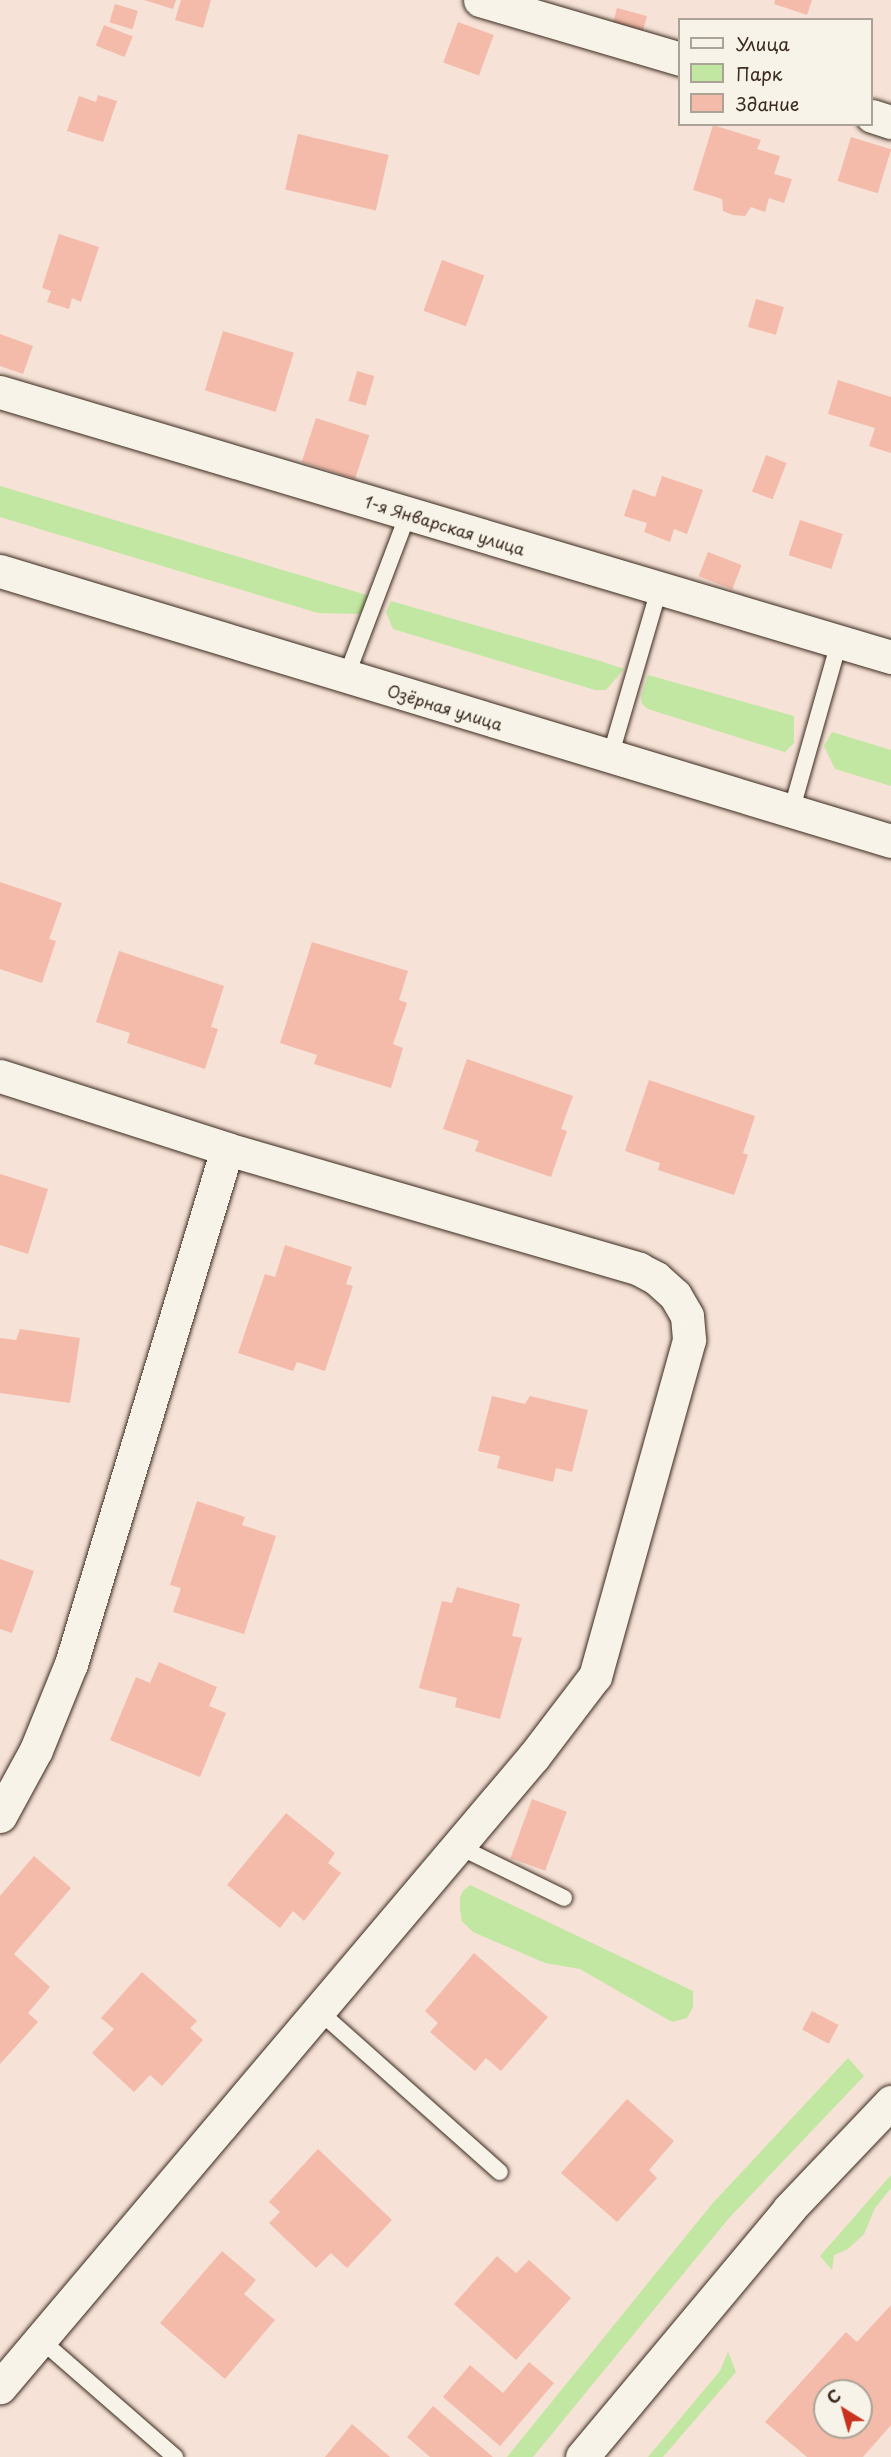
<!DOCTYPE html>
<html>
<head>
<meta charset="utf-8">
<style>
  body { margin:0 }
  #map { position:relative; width:891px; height:2457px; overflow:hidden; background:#f6e2d6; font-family:"Playpen Sans",sans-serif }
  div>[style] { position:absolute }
  .green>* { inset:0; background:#c1e7a2 }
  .building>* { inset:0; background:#f4bbab; transform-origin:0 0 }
  .roads { filter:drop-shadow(0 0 2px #3b2a1e) drop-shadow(0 0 2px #3b2a1e) }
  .lane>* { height:16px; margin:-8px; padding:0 8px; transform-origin:8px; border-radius:8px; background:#f7f3e8 }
  .street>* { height:33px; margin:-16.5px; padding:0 16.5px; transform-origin:16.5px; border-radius:16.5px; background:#f7f3e8 }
  .secondary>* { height:33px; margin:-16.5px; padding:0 16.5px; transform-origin:16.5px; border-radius:16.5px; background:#f7f3e8 }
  span { translate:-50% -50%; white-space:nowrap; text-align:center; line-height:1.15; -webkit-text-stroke:4.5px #f7f3e8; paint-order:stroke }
  .street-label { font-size:16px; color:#3b2a1e }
  .legend { position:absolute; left:678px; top:18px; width:195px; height:108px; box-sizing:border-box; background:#f7f3e8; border:2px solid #aca397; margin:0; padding:8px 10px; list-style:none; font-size:18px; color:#3b2a1e }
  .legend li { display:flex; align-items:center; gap:12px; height:30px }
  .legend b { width:30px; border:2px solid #aca397 }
  .north { position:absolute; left:813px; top:2379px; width:60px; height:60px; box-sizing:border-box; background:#f7f3e8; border:2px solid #aca397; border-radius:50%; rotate:323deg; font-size:16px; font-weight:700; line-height:24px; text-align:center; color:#3b2a1e }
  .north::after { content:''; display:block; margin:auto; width:21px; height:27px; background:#c8321e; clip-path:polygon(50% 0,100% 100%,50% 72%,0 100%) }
</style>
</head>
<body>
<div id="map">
  <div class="green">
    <i style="clip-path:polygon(0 486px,370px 596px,360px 614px,318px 613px,0 517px)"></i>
    <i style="clip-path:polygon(391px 601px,600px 661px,624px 669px,606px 690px,595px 690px,393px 629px,386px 612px)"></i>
    <i style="clip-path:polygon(648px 675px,794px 716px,794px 743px,785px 752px,648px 709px,642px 704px,641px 696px)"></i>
    <i style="clip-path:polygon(832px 732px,891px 750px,891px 786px,835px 769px,824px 746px)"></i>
    <i style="clip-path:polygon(470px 1885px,693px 1991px,693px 2007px,687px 2018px,672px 2022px,580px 1969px,545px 1963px,473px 1932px,462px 1921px,460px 1910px,460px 1897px,463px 1891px)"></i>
    <i style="clip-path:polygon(848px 2058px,864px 2076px,729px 2218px,533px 2457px,507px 2457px,712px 2204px)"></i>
    <i style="clip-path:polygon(891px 2175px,891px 2188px,875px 2208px,864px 2234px,848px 2249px,834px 2255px,832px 2270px,820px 2256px)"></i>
    <i style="clip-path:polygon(728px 2352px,736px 2372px,663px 2457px,648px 2457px,720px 2371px)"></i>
  </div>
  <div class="building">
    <i style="clip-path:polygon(144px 0,176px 0,173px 9px)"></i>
    <i style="clip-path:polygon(181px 0,211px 0,203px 28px,175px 20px)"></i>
    <i style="clip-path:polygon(775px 0,812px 0,807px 15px,774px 4px)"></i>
    <i style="left:115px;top:4px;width:24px;height:19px;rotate:17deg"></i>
    <i style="left:617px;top:8px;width:31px;height:21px;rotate:15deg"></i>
    <i style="left:458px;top:22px;width:38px;height:43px;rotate:20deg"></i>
    <i style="left:104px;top:25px;width:31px;height:22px;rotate:22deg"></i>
    <i style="clip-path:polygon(98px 95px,117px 101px,103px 142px,67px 131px,79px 96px,96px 102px)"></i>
    <i style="clip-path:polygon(713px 125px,761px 140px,757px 149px,780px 156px,774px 174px,792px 179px,784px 203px,769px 198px,765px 212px,751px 207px,745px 216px,733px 215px,723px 211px,722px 199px,693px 190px)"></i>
    <i style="left:298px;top:134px;width:93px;height:57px;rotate:13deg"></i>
    <i style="left:851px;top:137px;width:42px;height:46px;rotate:17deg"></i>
    <i style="clip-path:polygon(59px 234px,99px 247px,81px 302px,72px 298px,69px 309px,47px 302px,51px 291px,42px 288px)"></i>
    <i style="left:442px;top:260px;width:45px;height:54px;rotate:20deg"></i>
    <i style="left:756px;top:299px;width:29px;height:29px;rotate:16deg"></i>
    <i style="left:223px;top:331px;width:74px;height:62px;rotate:17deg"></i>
    <i style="clip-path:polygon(0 334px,33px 346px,23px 374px,0 366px)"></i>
    <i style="left:357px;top:371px;width:18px;height:31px;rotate:16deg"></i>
    <i style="clip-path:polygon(838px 380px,891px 397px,891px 453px,869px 446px,875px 428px,828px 414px)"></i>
    <i style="left:316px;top:418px;width:56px;height:46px;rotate:18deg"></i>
    <i style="left:766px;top:455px;width:22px;height:39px;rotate:21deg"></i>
    <i style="clip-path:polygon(662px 476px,703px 490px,687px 534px,674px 529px,670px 542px,644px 532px,647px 523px,624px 516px,633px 489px,655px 497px)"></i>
    <i style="left:800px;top:520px;width:45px;height:37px;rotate:18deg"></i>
    <i style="left:708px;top:552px;width:36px;height:26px;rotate:21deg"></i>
    <i style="clip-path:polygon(0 882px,62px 903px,49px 939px,56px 941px,42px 983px,0 969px)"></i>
    <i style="clip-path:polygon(312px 942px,408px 971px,399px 1000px,407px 1003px,393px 1044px,403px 1048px,391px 1088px,314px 1064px,317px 1055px,280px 1043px)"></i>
    <i style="clip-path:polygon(119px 951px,224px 986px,211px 1027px,218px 1029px,205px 1069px,127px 1043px,130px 1033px,96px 1022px)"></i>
    <i style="clip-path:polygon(467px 1059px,573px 1096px,561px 1129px,567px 1131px,551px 1177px,475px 1151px,479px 1141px,443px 1129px)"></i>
    <i style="clip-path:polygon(649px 1080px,755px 1116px,743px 1153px,748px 1155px,734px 1195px,658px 1170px,660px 1163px,625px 1151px)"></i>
    <i style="clip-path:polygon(0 1174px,48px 1189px,28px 1254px,0 1245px)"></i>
    <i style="clip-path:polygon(285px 1245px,352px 1267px,346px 1284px,353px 1286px,325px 1371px,297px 1362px,293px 1371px,238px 1353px,265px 1274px,275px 1277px)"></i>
    <i style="clip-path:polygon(20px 1329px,80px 1338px,70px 1403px,0 1393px,0 1338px,16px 1340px)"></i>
    <i style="clip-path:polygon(492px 1396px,525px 1404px,530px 1396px,588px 1410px,572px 1472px,556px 1468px,553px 1482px,497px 1468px,500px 1456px,478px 1451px)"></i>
    <i style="clip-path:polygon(197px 1501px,245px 1517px,242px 1525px,276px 1536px,244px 1634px,173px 1612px,181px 1588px,170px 1585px)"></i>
    <i style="clip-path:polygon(0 1559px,34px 1571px,12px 1633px,0 1629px)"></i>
    <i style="clip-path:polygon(457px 1587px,520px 1604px,512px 1636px,522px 1638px,500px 1719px,455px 1707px,457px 1698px,419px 1688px,442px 1601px,452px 1603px)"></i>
    <i style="clip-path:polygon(159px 1662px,217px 1687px,209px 1706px,226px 1713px,200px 1777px,110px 1740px,136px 1677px,150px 1683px)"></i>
    <i style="left:532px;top:1799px;width:37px;height:63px;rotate:20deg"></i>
    <i style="clip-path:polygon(286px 1813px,335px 1853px,328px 1863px,341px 1873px,304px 1921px,293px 1911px,280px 1928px,227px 1885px)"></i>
    <i style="clip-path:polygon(34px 1856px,71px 1888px,14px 1954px,50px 1987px,28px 2013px,38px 2022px,0 2064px,0 1896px)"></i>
    <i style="clip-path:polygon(474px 1953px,548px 2017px,501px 2071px,486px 2058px,475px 2071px,430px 2032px,438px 2023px,425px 2011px)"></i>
    <i style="clip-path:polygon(142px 1972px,197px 2021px,190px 2028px,203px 2040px,162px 2086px,150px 2075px,134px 2092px,92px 2053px,114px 2029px,101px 2018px)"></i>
    <i style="left:812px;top:2011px;width:30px;height:21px;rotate:28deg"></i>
    <i style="clip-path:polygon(627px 2099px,674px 2141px,649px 2170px,657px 2178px,617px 2222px,561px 2173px)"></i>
    <i style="clip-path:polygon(318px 2149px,392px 2220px,347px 2268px,331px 2253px,316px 2268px,269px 2223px,280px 2212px,269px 2202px)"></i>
    <i style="clip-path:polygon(222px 2251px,256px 2280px,244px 2294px,275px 2320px,225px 2379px,160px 2323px)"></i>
    <i style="clip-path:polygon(497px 2256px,516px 2273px,529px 2260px,571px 2298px,516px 2360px,454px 2304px)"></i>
    <i style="clip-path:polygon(evenodd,891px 2305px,891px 2425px,863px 2457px,807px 2457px,765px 2422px,846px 2332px,857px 2342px,891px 2305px,825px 2391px,861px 2391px,861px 2427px,825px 2427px,825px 2391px)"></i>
    <i style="clip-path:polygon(529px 2362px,554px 2383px,500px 2446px,443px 2397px,470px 2365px,503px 2393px)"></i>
    <i style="clip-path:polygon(433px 2406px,493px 2457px,430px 2457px,407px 2437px)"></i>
    <i style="clip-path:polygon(352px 2424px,390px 2457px,325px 2457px)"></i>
  </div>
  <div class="roads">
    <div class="lane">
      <i style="left:346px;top:677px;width:174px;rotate:-69.2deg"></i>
      <i style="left:610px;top:757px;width:175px;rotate:-73.7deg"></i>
      <i style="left:791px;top:812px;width:177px;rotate:-74.2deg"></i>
      <i style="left:458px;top:1846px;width:118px;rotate:26.1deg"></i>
      <i style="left:319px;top:2011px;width:242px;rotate:41.7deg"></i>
      <i style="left:41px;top:2340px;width:178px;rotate:41.1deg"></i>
    </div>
    <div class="street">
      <i style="left:480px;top:0;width:209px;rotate:16.4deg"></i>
      <i style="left:872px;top:116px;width:20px;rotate:18deg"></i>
      <i style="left:0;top:392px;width:930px;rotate:16.56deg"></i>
      <i style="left:0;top:1076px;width:238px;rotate:17.8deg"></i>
      <i style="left:227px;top:1149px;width:429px;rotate:16.2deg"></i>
      <i style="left:639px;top:1269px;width:19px;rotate:28deg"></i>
      <i style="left:656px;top:1278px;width:25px;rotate:42deg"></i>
      <i style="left:675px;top:1295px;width:24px;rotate:60deg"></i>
      <i style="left:687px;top:1316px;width:24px;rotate:85deg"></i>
      <i style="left:689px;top:1340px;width:349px;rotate:105.6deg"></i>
      <i style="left:595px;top:1676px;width:101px;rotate:127.3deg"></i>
      <i style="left:534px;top:1756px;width:827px;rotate:130.24deg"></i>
      <i style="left:0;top:1816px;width:75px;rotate:-61.4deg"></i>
      <i style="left:36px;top:1750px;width:93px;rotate:-67.9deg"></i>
      <i style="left:71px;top:1664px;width:538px;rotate:-73.15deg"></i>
    </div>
    <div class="secondary">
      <i style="left:0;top:571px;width:931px;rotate:16.86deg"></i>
      <i style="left:582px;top:2457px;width:323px;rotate:-50.1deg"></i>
      <i style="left:789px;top:2209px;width:148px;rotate:-46.4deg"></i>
    </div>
  </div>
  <div class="street-label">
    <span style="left:445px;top:525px;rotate:17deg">1-я Январская улица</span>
    <span style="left:445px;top:707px;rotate:17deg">Озёрная улица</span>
  </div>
  <ul class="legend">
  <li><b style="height:8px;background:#f7f3e8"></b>Улица</li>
  <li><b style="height:16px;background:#c1e7a2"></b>Парк</li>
  <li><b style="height:16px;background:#f4bbab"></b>Здание</li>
  </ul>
  <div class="north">С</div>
</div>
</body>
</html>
